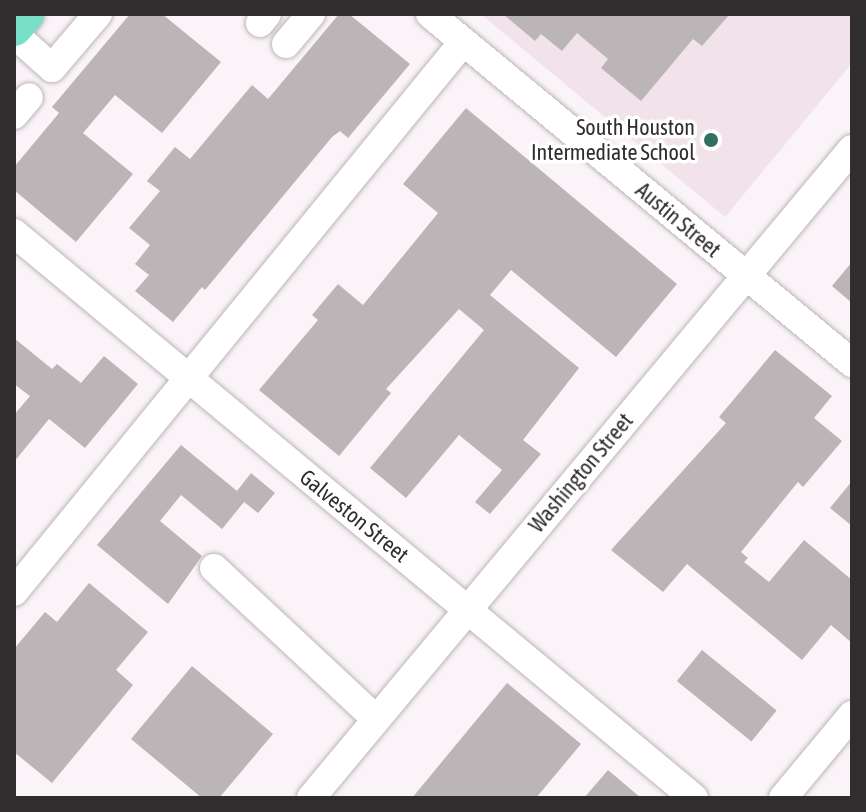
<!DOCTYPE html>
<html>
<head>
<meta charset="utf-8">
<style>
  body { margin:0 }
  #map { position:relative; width:866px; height:812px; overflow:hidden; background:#faf3f7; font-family:"Asap Condensed",sans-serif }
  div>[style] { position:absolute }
  .built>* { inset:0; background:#f2e3eb }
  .building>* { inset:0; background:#bbb5b8; transform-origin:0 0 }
  .roads { filter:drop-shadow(0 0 2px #bcb6b9) drop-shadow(0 0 2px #bcb6b9) }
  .minor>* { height:28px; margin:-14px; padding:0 14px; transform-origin:14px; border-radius:14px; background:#fff }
  .major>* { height:36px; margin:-18px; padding:0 18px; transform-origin:18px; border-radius:18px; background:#7adfc8 }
  .dots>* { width:22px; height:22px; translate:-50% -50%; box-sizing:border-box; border:4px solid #fff; border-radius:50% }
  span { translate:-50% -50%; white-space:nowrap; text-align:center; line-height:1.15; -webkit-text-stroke:7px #fff; paint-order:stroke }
  .poi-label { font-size:22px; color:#302d2e }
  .right { translate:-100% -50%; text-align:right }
  .street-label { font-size:22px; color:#302d2e }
  .frame { position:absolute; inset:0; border:16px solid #302d2e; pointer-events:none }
</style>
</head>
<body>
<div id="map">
  <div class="built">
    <i style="clip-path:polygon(481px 14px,852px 14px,852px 63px,725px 217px)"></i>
  </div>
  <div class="building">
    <i style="clip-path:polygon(130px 14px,162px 14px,221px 62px,162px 133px,115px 95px,83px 133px,133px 174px,76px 242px,14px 190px,14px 167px,59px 113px,52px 107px)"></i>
    <i style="clip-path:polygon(339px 14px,349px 14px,410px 64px,348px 138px,340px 131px,332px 137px,205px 290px,202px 287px,173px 322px,135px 291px,149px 275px,135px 264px,150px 245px,129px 228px,160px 191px,147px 181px,175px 147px,190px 159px,252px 85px,268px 99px)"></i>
    <i style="clip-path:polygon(503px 14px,730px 14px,702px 46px,693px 39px,641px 101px,601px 68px,608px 59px,577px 33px,562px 51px,541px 34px,535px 41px)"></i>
    <i style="clip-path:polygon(466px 108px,677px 284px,616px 357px,511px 270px,490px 295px,579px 368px,523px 440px,541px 454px,490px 514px,475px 502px,502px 470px,459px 435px,406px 498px,370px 468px,484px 330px,459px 309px,386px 389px,391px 393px,339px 456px,259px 390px,318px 320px,312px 315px,338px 284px,363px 305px,438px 213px,403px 184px)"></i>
    <i style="clip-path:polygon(852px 262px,852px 303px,832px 286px)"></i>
    <i style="clip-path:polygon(14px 338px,52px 369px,57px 364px,81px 383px,104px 356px,138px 384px,85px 448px,49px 419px,14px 462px,14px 415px,30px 396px,14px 384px)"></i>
    <i style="clip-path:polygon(775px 350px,832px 396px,814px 418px,842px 441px,803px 487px,798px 482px,741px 552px,748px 558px,744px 562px,769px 582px,804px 540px,852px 580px,852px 643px,831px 625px,802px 660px,687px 564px,663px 592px,611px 550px,726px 423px,719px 417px)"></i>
    <i style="clip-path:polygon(181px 445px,237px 491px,251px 473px,275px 493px,258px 513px,244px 502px,222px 529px,181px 495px,160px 521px,202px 556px,168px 604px,97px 545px)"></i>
    <i style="clip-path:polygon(852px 481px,852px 526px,830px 508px)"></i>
    <i style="clip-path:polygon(89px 583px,148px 632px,116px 670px,133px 685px,52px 783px,14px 752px,14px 649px,45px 612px,57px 622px)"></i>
    <i style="left:702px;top:650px;width:96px;height:40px;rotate:39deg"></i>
    <i style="clip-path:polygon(192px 666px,273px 734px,219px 798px,202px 798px,131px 739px)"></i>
    <i style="clip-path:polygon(507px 683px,581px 744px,536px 798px,412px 798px)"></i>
    <i style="clip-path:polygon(608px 770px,641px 798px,584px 798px)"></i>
  </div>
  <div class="roads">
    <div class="minor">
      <i style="left:430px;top:14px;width:548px;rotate:39.59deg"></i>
      <i style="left:260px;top:23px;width:11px;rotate:-52deg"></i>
      <i style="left:14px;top:34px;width:51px;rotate:41.8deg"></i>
      <i style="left:52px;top:68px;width:71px;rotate:-49.6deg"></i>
      <i style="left:286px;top:44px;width:39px;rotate:-50deg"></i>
      <i style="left:14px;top:115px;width:23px;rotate:-50deg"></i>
      <i style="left:14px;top:233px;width:884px;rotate:39.72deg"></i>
      <i style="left:214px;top:568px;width:221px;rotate:43deg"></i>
      <i style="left:14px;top:592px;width:710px;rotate:-50.77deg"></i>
      <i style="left:311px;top:798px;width:845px;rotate:-50.19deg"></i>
      <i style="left:783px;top:798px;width:108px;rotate:-50.3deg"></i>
    </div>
    <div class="major">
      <i style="left:14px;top:28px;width:18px;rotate:-49deg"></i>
    </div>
  </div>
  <div class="dots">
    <i style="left:711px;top:140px;background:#31705e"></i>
  </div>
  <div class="poi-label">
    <span class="right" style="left:695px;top:140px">South Houston<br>Intermediate School</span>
  </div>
  <div class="street-label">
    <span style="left:678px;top:220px;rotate:40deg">Austin Street</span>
    <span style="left:581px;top:473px;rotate:-50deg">Washington Street</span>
    <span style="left:354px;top:516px;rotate:39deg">Galveston Street</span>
  </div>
  <div class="frame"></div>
</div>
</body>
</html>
